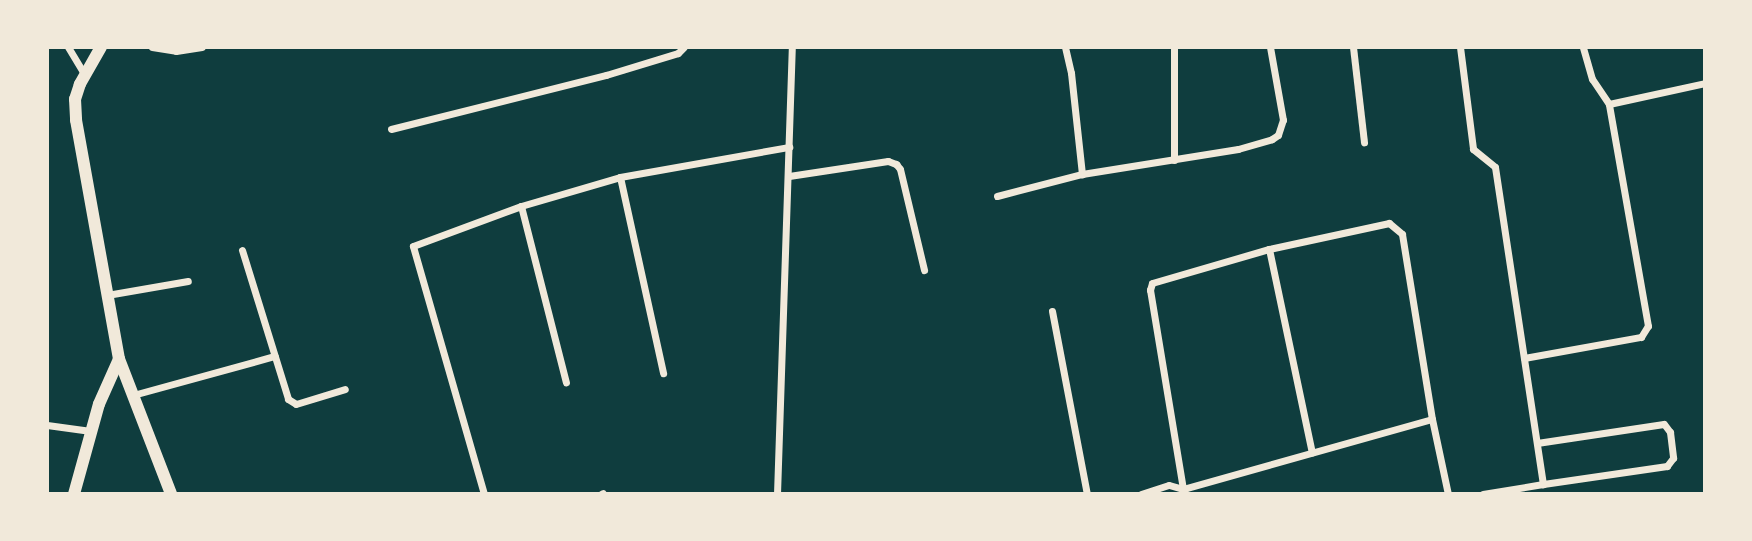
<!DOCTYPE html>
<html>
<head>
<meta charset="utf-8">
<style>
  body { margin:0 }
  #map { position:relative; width:1752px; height:541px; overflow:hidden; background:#0f3d3e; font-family:"Exo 2",sans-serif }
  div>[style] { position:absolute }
  .minor>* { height:7px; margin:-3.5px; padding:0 3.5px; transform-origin:3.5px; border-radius:3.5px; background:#f1e9da }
  .tertiary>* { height:12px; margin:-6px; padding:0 6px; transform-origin:6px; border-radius:6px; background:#f1e9da }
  span { translate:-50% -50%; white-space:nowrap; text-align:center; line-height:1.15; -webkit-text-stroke:7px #f1e9da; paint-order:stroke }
  .frame { position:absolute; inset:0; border:49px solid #f1e9da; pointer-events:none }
</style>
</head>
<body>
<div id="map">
  <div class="minor">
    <i style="left:68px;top:47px;width:33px;rotate:59deg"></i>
    <i style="left:152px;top:47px;width:24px;rotate:9deg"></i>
    <i style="left:176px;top:51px;width:26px;rotate:-9deg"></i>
    <i style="left:1065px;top:47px;width:27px;rotate:77deg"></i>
    <i style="left:1071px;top:73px;width:102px;rotate:83.8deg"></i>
    <i style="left:1353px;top:47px;width:96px;rotate:83.4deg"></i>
    <i style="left:1460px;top:47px;width:103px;rotate:82.7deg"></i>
    <i style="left:1473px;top:149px;width:28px;rotate:39deg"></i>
    <i style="left:1495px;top:167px;width:321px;rotate:81.4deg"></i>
    <i style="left:1543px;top:484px;width:61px;rotate:170.5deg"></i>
    <i style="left:1609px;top:104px;width:98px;rotate:-12.3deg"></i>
    <i style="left:391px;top:129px;width:222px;rotate:-14.1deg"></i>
    <i style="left:606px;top:75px;width:75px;rotate:-17deg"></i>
    <i style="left:678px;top:53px;width:8px;rotate:-45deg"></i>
    <i style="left:1174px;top:160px;width:113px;rotate:-90deg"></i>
    <i style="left:789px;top:176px;width:100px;rotate:-8.6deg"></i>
    <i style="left:888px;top:161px;width:9px;rotate:21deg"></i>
    <i style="left:896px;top:164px;width:6px;rotate:51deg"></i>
    <i style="left:900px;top:169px;width:104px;rotate:76.6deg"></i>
    <i style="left:620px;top:177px;width:201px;rotate:77.6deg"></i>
    <i style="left:997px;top:196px;width:88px;rotate:-14.5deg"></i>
    <i style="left:1082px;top:174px;width:158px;rotate:-9.1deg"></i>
    <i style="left:1238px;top:149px;width:35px;rotate:-16deg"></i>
    <i style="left:1272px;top:139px;width:7px;rotate:-34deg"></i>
    <i style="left:1278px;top:135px;width:16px;rotate:-72deg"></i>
    <i style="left:1283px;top:120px;width:74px;rotate:-100.1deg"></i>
    <i style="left:521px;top:206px;width:182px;rotate:75.7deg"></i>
    <i style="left:1389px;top:223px;width:17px;rotate:40deg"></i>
    <i style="left:1402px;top:234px;width:187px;rotate:80.8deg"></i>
    <i style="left:1432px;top:419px;width:259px;rotate:164.3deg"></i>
    <i style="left:1183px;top:489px;width:202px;rotate:-99.4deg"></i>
    <i style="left:1150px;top:290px;width:7px;rotate:-74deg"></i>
    <i style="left:1152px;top:283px;width:122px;rotate:-16.2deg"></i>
    <i style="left:1269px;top:249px;width:123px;rotate:-12.2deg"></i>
    <i style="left:1269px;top:249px;width:208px;rotate:78.1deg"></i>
    <i style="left:242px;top:250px;width:156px;rotate:72.8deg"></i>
    <i style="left:288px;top:399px;width:9px;rotate:32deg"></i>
    <i style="left:296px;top:404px;width:51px;rotate:-17deg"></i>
    <i style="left:107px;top:295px;width:82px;rotate:-9.8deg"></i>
    <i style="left:1052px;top:311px;width:186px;rotate:79.2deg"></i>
    <i style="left:1524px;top:358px;width:119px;rotate:-10.2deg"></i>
    <i style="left:1641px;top:337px;width:13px;rotate:-58deg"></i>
    <i style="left:1648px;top:326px;width:225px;rotate:-100deg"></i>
    <i style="left:1609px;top:104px;width:30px;rotate:-124deg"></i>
    <i style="left:1592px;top:79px;width:33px;rotate:-106deg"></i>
    <i style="left:133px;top:395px;width:147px;rotate:-15.4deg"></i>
    <i style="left:1432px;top:419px;width:77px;rotate:78deg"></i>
    <i style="left:47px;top:425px;width:44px;rotate:7.8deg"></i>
    <i style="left:1537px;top:443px;width:128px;rotate:-8.5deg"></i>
    <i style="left:1664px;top:424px;width:10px;rotate:53deg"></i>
    <i style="left:1670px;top:432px;width:26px;rotate:83deg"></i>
    <i style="left:1673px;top:458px;width:10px;rotate:127deg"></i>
    <i style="left:1667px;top:466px;width:125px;rotate:171.7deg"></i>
    <i style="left:484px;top:494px;width:258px;rotate:-106deg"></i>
    <i style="left:413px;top:246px;width:115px;rotate:-20.3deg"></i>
    <i style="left:521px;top:206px;width:103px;rotate:-16.3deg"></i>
    <i style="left:620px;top:177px;width:172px;rotate:-10.1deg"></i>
    <i style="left:601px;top:494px;width:2px;rotate:-27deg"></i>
    <i style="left:777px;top:494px;width:447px;rotate:-88.1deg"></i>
    <i style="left:1141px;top:494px;width:29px;rotate:-18deg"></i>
    <i style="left:1169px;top:485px;width:15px;rotate:16deg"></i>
    <i style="left:1183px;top:489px;width:4px;rotate:63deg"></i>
  </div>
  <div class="tertiary">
    <i style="left:101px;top:47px;width:43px;rotate:119.6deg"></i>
    <i style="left:80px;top:84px;width:16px;rotate:108deg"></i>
    <i style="left:75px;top:99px;width:21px;rotate:87deg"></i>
    <i style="left:76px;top:120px;width:243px;rotate:79.8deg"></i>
    <i style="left:119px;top:359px;width:145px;rotate:68.9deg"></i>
    <i style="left:74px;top:494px;width:93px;rotate:-74.5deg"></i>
    <i style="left:99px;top:404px;width:49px;rotate:-66deg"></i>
  </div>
  <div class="frame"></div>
</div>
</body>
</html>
